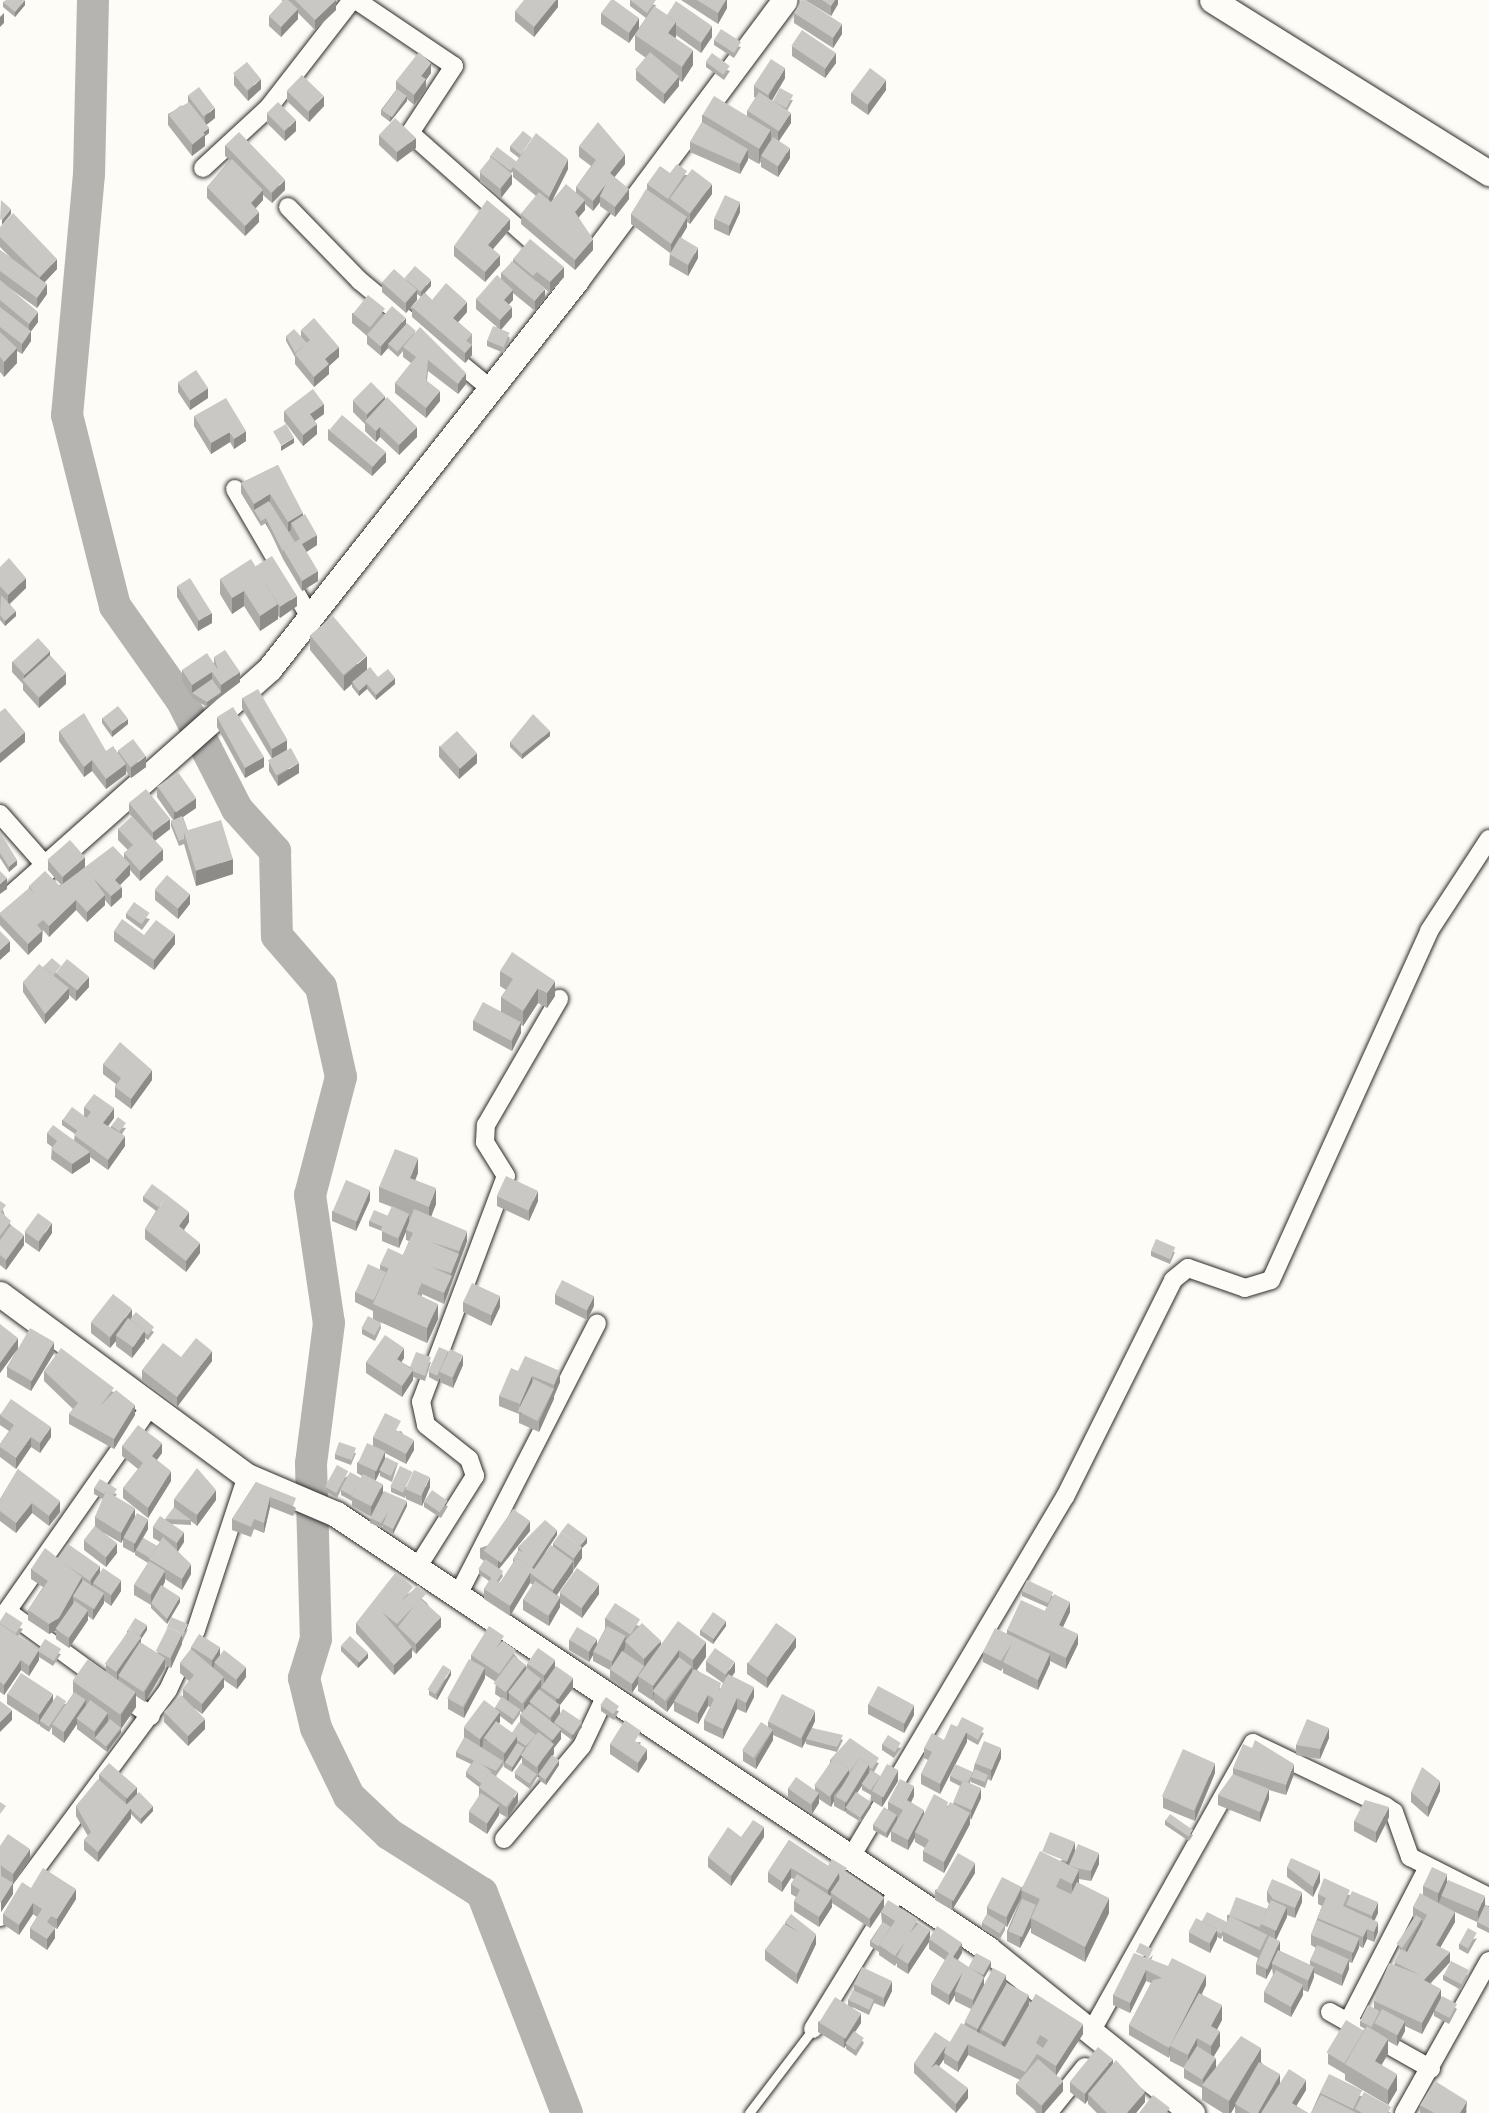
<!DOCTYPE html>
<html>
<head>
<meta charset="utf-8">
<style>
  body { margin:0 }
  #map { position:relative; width:1489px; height:2113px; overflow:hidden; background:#fdfcf7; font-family:"Playpen Sans",sans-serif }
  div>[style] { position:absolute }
  .river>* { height:32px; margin:-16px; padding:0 16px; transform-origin:16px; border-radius:16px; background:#b5b4b1 }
  .roads { filter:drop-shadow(0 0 2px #2b2b2b) drop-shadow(0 0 2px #2b2b2b) }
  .lane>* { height:9px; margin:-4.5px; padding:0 4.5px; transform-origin:4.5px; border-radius:4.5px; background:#fdfcf7 }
  .street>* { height:18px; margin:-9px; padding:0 9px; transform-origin:9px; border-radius:9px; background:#fdfcf7 }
  .secondary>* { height:25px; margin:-12.5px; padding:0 12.5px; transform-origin:12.5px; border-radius:12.5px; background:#fdfcf7 }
  .wall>* { inset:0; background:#adaca9 }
  .shaded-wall>* { inset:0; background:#8d8c89 }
  .building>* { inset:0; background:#c9c8c4; transform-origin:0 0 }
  span { translate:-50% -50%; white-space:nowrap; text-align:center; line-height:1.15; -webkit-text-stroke:10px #fdfcf7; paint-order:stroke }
</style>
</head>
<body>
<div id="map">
  <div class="river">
    <i style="left:93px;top:0;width:174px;rotate:91.3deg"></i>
    <i style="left:89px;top:174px;width:242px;rotate:95.2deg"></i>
    <i style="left:67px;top:415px;width:197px;rotate:75.9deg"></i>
    <i style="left:115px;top:606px;width:116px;rotate:54.8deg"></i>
    <i style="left:182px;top:701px;width:121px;rotate:63deg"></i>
    <i style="left:237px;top:809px;width:57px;rotate:47.9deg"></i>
    <i style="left:275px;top:851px;width:85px;rotate:88.7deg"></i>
    <i style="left:277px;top:936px;width:67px;rotate:49.2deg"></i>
    <i style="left:321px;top:987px;width:92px;rotate:77.5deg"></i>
    <i style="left:341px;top:1077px;width:122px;rotate:104.7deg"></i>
    <i style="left:310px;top:1195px;width:129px;rotate:81.6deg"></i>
    <i style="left:329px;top:1323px;width:142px;rotate:97.3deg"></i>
    <i style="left:311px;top:1464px;width:175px;rotate:88.4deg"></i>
    <i style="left:316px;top:1639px;width:41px;rotate:107.1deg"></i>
    <i style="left:304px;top:1678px;width:51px;rotate:76.5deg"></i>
    <i style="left:316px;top:1728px;width:76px;rotate:64.1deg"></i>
    <i style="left:349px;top:1796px;width:55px;rotate:43.5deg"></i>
    <i style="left:389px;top:1834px;width:110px;rotate:32.4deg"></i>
    <i style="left:482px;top:1893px;width:236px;rotate:68.9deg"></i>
  </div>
  <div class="roads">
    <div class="lane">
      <i style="left:749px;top:2113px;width:106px;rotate:-52.7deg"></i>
    </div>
    <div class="street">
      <i style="left:356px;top:0;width:118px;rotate:34deg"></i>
      <i style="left:454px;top:66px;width:80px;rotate:123.3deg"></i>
      <i style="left:410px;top:133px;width:222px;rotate:41.5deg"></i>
      <i style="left:203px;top:168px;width:90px;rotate:-42.7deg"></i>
      <i style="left:269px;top:107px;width:135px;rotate:-52.2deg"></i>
      <i style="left:288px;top:207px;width:103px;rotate:45.8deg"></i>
      <i style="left:360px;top:281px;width:170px;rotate:39.5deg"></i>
      <i style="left:235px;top:489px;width:151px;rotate:59.7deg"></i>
      <i style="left:0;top:814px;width:69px;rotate:48.5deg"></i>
      <i style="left:417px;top:1568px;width:109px;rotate:-57.8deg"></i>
      <i style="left:475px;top:1476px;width:18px;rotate:-109deg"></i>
      <i style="left:469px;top:1459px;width:55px;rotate:-141.7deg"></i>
      <i style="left:426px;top:1425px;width:24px;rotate:-102deg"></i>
      <i style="left:421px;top:1402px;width:241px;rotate:-69.4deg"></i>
      <i style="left:506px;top:1176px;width:40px;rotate:-122deg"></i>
      <i style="left:485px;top:1142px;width:17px;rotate:-87deg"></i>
      <i style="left:486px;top:1125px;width:146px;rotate:-59.9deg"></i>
      <i style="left:458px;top:1595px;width:305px;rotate:-62.9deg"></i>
      <i style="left:7px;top:1611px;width:178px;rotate:36.1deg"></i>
      <i style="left:0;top:1621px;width:261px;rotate:-55deg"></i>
      <i style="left:504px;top:1839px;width:121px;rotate:-50deg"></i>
      <i style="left:582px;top:1746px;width:59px;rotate:-64.7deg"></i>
      <i style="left:851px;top:1857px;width:419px;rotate:-59.3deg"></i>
      <i style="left:1065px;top:1497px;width:242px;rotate:-63.5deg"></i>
      <i style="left:1173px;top:1280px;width:19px;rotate:-39deg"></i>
      <i style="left:1188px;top:1268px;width:60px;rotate:19.3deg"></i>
      <i style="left:1245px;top:1288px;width:27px;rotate:-17deg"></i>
      <i style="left:1271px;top:1280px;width:383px;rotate:-65.6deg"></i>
      <i style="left:1429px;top:931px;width:110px;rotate:-56.9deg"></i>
      <i style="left:0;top:1917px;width:282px;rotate:-53.5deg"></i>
      <i style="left:168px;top:1690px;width:66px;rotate:-65deg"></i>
      <i style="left:196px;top:1630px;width:162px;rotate:-71.7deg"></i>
      <i style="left:1330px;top:2012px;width:116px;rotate:29.4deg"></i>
      <i style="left:1348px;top:2022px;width:174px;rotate:-62.7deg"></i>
      <i style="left:813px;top:2029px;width:153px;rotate:-58.4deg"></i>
      <i style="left:1092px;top:2030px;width:329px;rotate:-60.7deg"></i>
      <i style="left:1253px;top:1743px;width:146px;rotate:25.5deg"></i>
      <i style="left:1385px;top:1806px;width:11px;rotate:34deg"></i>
      <i style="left:1394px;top:1812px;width:48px;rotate:70.4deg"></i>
      <i style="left:1410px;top:1857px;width:89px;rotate:26.9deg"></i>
      <i style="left:1048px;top:2113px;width:59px;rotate:-51.2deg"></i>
      <i style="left:1404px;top:2113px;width:174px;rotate:-60.8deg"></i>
    </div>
    <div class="secondary">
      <i style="left:1212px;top:0;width:327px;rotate:32deg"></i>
      <i style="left:0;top:908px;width:361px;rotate:-41.6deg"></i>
      <i style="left:270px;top:668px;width:494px;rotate:-51.7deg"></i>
      <i style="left:576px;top:280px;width:349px;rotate:-53.3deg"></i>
      <i style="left:0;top:1294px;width:307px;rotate:36.4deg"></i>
      <i style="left:247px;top:1476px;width:97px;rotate:23.1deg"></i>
      <i style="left:336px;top:1514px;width:784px;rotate:33.71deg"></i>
      <i style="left:988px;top:1949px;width:262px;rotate:38.8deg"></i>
    </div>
  </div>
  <div class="wall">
    <i style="clip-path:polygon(281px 0,336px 0,336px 10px,315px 30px,298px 13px,298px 19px,281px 37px,269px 26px,269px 16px,283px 1px)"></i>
    <i style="clip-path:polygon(558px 0,558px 7px,534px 37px,515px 21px,515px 11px)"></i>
    <i style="clip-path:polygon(630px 0,656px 5px,655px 7px,667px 15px,712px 37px,701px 53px,676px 35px,675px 38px,693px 65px,682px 82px,679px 80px,679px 86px,664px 104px,636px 80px,636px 70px,646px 58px,635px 50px,635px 35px,639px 29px,629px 43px,601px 24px,601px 13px,639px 28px,646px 18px,630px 6px)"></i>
    <i style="clip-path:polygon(681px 0,727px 0,727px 8px,718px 24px)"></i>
    <i style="clip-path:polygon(805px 0,838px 0,838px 4px,831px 16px)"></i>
    <i style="clip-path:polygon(3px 2px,25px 5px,15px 17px,3px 7px)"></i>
    <i style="clip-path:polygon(794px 13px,842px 34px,833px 48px,794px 23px)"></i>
    <i style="clip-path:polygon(714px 40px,741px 47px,734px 58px,714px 45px)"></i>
    <i style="clip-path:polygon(792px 46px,836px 63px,825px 78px,792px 56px)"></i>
    <i style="clip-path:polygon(706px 62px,730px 71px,724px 80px,706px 67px)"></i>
    <i style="clip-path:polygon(431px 73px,426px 80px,426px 90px,414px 105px,407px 99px,407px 101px,390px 122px,381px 115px,381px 110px,396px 90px,396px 81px)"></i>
    <i style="clip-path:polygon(234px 75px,261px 89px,248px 101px,234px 85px)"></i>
    <i style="clip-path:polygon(785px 78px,772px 101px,793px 100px,787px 111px,791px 123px,779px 141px,790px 158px,778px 177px,761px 167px,761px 162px,759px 164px,748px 158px,740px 174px,690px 152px,690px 142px,702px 122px,702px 115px,747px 116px,747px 111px,756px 98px,754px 97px,754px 86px)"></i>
    <i style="clip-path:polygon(886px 90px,868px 115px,851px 103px,851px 93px)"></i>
    <i style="clip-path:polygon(287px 91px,324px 106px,309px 122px,287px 101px)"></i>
    <i style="clip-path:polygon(188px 95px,215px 118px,206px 125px,209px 133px,205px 136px,205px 146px,192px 156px,168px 125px,168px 114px,188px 103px)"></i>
    <i style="clip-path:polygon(267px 113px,296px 131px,285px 141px,267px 123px)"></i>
    <i style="clip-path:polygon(379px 135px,416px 148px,397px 162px,379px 145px)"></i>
    <i style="clip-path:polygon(225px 145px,285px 190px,272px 203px,263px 195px,263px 200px,256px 208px,259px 222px,245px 236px,207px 198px,207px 187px,230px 160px,225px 156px)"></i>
    <i style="clip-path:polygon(510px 146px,568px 169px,553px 199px,576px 192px,576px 187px,591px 166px,579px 157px,579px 146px,625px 164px,614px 177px,629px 199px,615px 217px,600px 206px,600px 202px,593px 211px,585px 204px,585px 210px,578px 217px,593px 250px,575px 270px,521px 224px,521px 214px,536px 196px,513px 177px,513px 172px,511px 173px,512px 184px,501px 198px,480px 182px,480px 172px,490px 159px,490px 156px,516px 162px,519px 158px,510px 151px)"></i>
    <i style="clip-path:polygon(670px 173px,687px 175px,712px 194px,690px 224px,687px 222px,687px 227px,681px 237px,698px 258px,688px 276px,669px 265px,670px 253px,631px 224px,631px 214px,647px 190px,647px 184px)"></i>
    <i style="clip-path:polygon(740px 212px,729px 236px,714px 229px,714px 219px)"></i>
    <i style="clip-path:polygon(0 227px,57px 269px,45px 282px,47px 294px,37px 308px,5px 285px,38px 322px,31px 331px,31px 341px,22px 354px,17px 351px,17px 363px,4px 377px,0 372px,0 250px,11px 258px,0 247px)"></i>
    <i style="clip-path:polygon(510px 229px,493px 249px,500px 265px,485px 282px,454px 256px,454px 246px)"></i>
    <i style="clip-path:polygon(513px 259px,564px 277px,550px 293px,537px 282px,545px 299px,535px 311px,513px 293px,513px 300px,509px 304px,512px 317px,501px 329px,510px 338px,504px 353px,487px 346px,487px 341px,497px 327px,476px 309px,476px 299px,501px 279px,501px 273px,513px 262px)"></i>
    <i style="clip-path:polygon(405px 279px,431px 286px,425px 293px,432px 300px,467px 312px,458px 322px,472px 334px,472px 355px,465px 363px,412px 317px,412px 307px,421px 297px,417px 294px,417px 300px,406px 313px,382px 292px,382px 282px)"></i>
    <i style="clip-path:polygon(352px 313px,385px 314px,406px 324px,466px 384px,458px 394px,428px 371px,427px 381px,440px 401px,426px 418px,395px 393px,395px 383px,411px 363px,403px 357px,403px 351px,398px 357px,388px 348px,381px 356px,367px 344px,367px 336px,352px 323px)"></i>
    <i style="clip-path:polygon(301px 330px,339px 357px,329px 366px,329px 374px,314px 387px,295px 364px,295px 357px,286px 341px,286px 336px,301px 337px)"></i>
    <i style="clip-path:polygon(178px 382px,208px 398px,190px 410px,178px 392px)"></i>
    <i style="clip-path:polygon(385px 400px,417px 437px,399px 455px,380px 437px,376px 442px,365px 431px,365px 424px,353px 412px,353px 401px)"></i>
    <i style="clip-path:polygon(284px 411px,324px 414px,314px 421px,317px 434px,303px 446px,284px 421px)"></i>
    <i style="clip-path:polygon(194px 416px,246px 441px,234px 449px,230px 442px,211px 454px,194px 426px)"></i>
    <i style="clip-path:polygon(328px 429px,386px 462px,372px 476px,328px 440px)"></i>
    <i style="clip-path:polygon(278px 465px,317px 545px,306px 552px,318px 581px,302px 591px,283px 559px,266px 523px,261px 526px,241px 493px,241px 483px)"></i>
    <i style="clip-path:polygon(0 567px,26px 588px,10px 604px,16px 616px,5px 626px,0 620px)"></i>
    <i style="clip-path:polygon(255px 567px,297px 606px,280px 618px,278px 616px,278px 619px,260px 631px,244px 606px,232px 614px,220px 594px,220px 579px)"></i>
    <i style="clip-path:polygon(177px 586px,212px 623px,198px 631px,177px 597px)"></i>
    <i style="clip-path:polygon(310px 635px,378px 677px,395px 684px,376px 700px,367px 689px,359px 696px,352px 687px,352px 684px,344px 691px,310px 650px)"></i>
    <i style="clip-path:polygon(50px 656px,66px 684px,39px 708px,23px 690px,23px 684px,12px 672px,12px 662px)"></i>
    <i style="clip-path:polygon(214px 657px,240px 682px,207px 707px,192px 698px,182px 680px,182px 670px,214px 663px)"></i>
    <i style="clip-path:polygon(242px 698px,287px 740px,272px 759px,242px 708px)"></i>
    <i style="clip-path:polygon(217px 717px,264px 767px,245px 778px,217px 727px)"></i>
    <i style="clip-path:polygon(102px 718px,128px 724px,112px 737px,102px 723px)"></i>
    <i style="clip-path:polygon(59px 731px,106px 751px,118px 754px,118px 750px,146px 767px,131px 778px,126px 771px,126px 774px,106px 789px,92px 771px,84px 777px,59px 741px)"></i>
    <i style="clip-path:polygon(550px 736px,522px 759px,510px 747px,510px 742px)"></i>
    <i style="clip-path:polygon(439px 746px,477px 763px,459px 779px,439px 757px)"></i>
    <i style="clip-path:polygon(269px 761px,299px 773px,278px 786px,269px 771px)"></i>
    <i style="clip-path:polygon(157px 786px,196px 808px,183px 817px,188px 831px,233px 874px,196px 886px,184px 844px,179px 846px,171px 826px,171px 821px,173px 820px,157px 797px)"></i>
    <i style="clip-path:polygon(129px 803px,170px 829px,155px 841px,163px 860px,140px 881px,130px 870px,130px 875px,120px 885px,122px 897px,111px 907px,105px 900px,105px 905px,87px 922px,76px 910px,49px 937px,43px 930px,42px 941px,28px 955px,0 925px,0 913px,29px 889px,29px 886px,61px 885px,48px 870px,48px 860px,85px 867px,124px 858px,124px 853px,128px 850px,118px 840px,118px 829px,133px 818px,129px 813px)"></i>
    <i style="clip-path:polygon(0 832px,17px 865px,9px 872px,0 858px)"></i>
    <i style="clip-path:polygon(155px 890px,190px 904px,178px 919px,155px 900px)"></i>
    <i style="clip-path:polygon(126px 913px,150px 919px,142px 930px,126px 918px)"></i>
    <i style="clip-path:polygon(114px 931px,144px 935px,175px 944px,154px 970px,114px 941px)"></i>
    <i style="clip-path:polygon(43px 967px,89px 987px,76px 1001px,69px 995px,69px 998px,45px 1024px,23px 992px,23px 982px)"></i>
    <i style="clip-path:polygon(500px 971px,555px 996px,547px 1008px,538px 1003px,523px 1026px,521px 1025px,521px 1033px,512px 1051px,473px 1030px,473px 1020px,501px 1011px,501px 997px,506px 990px,500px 986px)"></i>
    <i style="clip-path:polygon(103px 1064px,152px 1080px,131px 1109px,115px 1097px,115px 1087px,116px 1084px,103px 1074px)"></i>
    <i style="clip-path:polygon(84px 1107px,114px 1118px,108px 1126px,111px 1128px,111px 1126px,126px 1128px,122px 1134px,125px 1146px,108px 1170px,90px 1157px,90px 1162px,72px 1174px,51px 1159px,52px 1147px,47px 1143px,47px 1133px,74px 1140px,75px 1134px,62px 1125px,62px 1120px,84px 1116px)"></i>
    <i style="clip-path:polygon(418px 1173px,415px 1180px,436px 1204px,431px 1216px,467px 1241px,444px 1304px,422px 1294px,422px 1297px,438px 1319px,427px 1343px,380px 1322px,381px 1328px,375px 1341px,362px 1334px,362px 1329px,373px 1319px,373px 1311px,355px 1302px,355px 1292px,380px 1269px,380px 1265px,403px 1255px,409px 1241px,406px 1240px,406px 1232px,399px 1248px,382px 1241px,382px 1231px,369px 1226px,369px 1221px,388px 1216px,392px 1207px,379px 1202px,379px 1187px)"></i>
    <i style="clip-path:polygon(143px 1196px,189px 1222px,184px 1230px,200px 1253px,186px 1272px,145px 1239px,145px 1229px,156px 1211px,143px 1201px)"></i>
    <i style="clip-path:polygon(497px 1196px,538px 1201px,529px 1221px,497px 1206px)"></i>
    <i style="clip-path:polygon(370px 1200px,356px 1231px,332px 1221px,332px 1211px)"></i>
    <i style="clip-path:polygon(0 1201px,5px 1216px,24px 1245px,6px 1270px,0 1265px)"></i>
    <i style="clip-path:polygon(25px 1232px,52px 1233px,39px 1252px,25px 1242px)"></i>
    <i style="clip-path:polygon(1151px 1251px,1175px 1252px,1170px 1264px,1151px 1256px)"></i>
    <i style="clip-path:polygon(555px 1294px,594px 1306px,587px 1320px,555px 1304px)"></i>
    <i style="clip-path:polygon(463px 1302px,500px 1307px,491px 1326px,463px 1312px)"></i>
    <i style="clip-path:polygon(132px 1317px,154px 1332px,148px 1340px,145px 1338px,145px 1341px,132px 1358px,116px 1346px,116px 1341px,110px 1348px,91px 1333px,91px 1323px)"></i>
    <i style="clip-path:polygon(0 1324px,18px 1348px,54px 1353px,31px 1391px,7px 1377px,7px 1367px,17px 1350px,0 1373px)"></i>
    <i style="clip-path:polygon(448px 1351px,463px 1365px,453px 1388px,440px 1382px,440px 1377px,438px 1382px,429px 1377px,429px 1372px)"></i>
    <i style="clip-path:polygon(181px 1357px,212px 1361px,177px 1407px,142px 1381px,142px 1370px)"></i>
    <i style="clip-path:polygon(404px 1358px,401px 1362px,410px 1367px,431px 1362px,425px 1381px,413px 1377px,413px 1380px,402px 1397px,366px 1373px,366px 1362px)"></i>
    <i style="clip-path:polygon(44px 1371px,114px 1392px,135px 1415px,114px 1449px,69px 1424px,69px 1414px,73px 1409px,44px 1381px)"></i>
    <i style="clip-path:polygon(518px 1371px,560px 1382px,539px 1432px,519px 1423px,519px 1414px,499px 1406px,499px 1396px)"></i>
    <i style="clip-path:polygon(0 1414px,51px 1437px,40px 1453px,31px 1447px,16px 1469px,0 1457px,0 1444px,9px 1431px,0 1425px)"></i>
    <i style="clip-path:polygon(401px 1431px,414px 1450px,406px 1464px,385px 1453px,385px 1460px,398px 1463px,392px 1482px,380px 1476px,380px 1472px,375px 1480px,383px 1492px,407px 1506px,393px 1534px,383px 1529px,383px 1525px,381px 1528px,370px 1523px,371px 1517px,352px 1506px,352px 1501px,341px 1495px,341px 1490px,337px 1498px,326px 1492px,326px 1487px,348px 1476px,361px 1478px,362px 1476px,357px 1473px,357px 1463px,373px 1446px,373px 1437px)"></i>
    <i style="clip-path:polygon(122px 1446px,162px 1453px,157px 1460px,171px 1481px,148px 1518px,123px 1498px,123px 1488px,138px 1469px,122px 1456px)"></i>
    <i style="clip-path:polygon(356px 1453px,351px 1465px,335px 1459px,335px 1454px)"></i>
    <i style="clip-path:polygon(18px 1469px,60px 1512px,49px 1526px,32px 1513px,16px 1533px,0 1521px,0 1499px)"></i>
    <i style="clip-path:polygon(256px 1482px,296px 1508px,293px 1516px,270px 1507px,264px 1533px,254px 1529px,251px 1537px,232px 1530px,232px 1519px)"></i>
    <i style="clip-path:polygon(391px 1487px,430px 1487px,422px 1506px,406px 1499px,406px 1496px,405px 1498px,391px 1492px)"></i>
    <i style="clip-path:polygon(94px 1488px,117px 1494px,115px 1497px,148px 1529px,143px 1538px,157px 1546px,160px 1542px,153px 1538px,153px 1527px,165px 1520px,174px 1508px,174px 1499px,216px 1500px,197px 1526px,191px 1521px,191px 1525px,172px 1524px,184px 1542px,178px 1551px,191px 1574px,182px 1590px,165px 1579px,163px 1586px,180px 1602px,167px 1624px,151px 1608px,151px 1605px,134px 1595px,134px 1585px,148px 1563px,135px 1555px,135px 1551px,134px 1553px,123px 1547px,123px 1539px,121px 1543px,104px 1533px,117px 1553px,106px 1567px,84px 1550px,84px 1540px,95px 1526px,95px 1517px,103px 1499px,94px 1494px)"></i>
    <i style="clip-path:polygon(424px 1502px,448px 1506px,441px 1518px,424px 1507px)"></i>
    <i style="clip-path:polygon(530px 1531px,499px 1569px,503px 1576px,499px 1582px,500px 1583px,513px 1563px,513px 1559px,518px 1551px,518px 1547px,557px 1535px,544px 1554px,553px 1546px,553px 1543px,587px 1543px,582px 1548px,582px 1558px,557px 1595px,560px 1597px,560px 1593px,599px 1594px,582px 1618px,560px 1603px,560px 1607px,549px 1626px,523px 1610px,523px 1600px,533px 1585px,530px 1583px,510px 1616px,484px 1599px,484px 1589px,489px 1581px,479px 1574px,479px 1569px,484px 1561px,480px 1558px,480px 1548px)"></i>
    <i style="clip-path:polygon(59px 1558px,100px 1572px,121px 1591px,111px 1606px,104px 1601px,104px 1603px,93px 1620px,88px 1616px,88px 1620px,69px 1648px,56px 1639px,56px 1630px,49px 1634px,28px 1620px,28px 1610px,43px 1587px,31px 1579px,31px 1569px)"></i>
    <i style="clip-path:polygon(413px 1591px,427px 1603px,441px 1627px,416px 1654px,412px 1650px,412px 1657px,394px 1675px,356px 1633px,356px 1623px)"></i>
    <i style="clip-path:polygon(1022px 1591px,1053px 1596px,1070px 1612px,1063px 1627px,1078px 1644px,1066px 1669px,1050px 1661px,1038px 1690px,1003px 1673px,1003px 1668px,1001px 1671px,983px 1662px,983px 1652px,1007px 1633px,1007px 1630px,1045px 1611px,1047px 1607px,1022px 1596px)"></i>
    <i style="clip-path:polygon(605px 1618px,640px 1626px,661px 1645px,706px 1657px,697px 1670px,721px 1689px,723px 1683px,706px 1671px,706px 1661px,735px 1672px,732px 1676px,754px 1697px,746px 1713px,737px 1709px,723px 1739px,704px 1730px,704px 1720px,710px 1707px,708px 1706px,698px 1724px,674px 1711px,674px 1702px,667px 1712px,654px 1702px,654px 1700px,653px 1701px,638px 1691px,638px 1684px,632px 1693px,610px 1679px,610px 1670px,593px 1661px,593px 1655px,589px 1662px,569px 1650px,569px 1640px,597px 1644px,605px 1629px)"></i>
    <i style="clip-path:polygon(0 1621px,23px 1629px,18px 1636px,38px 1649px,61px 1654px,53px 1666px,39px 1657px,39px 1660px,29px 1676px,21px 1670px,4px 1695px,0 1692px)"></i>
    <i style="clip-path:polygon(726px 1626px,713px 1644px,700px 1635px,700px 1630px)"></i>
    <i style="clip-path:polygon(188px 1629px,171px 1668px,165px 1665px,165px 1668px,145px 1702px,136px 1696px,136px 1707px,121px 1729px,121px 1733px,107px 1752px,77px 1729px,77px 1724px,64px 1743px,52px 1734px,52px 1727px,49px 1732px,40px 1726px,40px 1724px,39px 1725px,7px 1704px,7px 1694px,66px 1704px,73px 1695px,73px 1681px,106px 1671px,106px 1665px,127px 1633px,127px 1631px,147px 1630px,141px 1639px,141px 1643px,157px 1653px)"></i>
    <i style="clip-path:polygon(evenodd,504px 1641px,526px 1669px,527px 1664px,555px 1668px,573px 1688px,560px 1705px,560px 1713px,582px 1727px,572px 1740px,561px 1732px,561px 1739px,554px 1748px,553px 1756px,559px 1765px,546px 1785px,539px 1780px,539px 1777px,537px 1777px,530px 1789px,515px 1778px,515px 1773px,522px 1764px,522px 1757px,512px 1772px,504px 1767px,503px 1763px,503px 1766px,496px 1776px,518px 1802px,508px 1818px,499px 1813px,487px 1834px,469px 1822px,469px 1812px,479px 1796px,479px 1787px,466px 1777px,466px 1772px,471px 1764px,456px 1757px,456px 1752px,464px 1738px,464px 1728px,495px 1708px,501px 1698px,495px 1694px,496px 1682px,485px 1675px,485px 1678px,464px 1718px,448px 1709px,448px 1699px,471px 1660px,471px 1655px,504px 1641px,520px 1711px,522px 1713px,520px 1715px,520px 1723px,512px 1733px,499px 1724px,500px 1716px,512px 1725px,520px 1714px,520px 1711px)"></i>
    <i style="clip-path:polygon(341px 1646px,368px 1658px,358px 1668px,341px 1651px)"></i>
    <i style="clip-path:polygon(191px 1647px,220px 1655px,246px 1677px,237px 1689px,224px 1680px,224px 1687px,202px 1714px,194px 1708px,205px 1729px,188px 1746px,164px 1722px,164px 1712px,183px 1696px,183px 1689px,189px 1681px,180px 1673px,180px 1663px,191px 1649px)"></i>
    <i style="clip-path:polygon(796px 1647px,767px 1688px,747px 1674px,747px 1663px)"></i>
    <i style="clip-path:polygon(451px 1675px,437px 1700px,429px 1695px,429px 1690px)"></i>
    <i style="clip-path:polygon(868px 1704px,914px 1715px,904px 1733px,868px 1714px)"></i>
    <i style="clip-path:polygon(601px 1706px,619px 1711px,614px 1720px,601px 1711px)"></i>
    <i style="clip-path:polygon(815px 1721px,812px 1728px,843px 1740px,837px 1752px,879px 1763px,874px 1772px,880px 1776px,898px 1781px,882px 1807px,871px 1800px,871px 1795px,862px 1790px,862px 1786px,857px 1793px,871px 1807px,861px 1822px,846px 1813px,846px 1810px,845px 1812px,834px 1806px,834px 1801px,831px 1807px,819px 1799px,819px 1803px,812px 1814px,788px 1798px,788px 1788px,815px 1790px,815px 1786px,830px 1763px,830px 1760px,837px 1752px,806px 1744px,806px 1741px,802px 1748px,773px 1735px,773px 1740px,756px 1769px,743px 1761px,743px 1751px,768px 1727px,768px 1722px)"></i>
    <i style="clip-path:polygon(957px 1727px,984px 1733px,978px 1745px,967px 1739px,940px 1794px,921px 1784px,921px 1774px,928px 1760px,924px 1758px,924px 1748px,944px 1740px)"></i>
    <i style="clip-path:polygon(1329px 1738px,1320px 1759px,1296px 1755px,1296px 1745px)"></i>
    <i style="clip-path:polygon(641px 1742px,640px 1744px,647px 1759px,638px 1773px,610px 1754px,610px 1744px)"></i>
    <i style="clip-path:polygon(882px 1744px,901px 1748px,894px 1758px,882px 1750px)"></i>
    <i style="clip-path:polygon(1001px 1758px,991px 1781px,988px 1779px,985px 1788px,971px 1782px,971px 1780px,970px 1783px,981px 1798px,970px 1820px,970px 1824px,944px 1873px,923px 1861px,923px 1851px,925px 1848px,915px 1842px,915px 1838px,908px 1850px,891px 1841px,891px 1831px,898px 1818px,887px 1838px,873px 1830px,873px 1825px,888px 1809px,888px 1802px,914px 1796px,911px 1802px,924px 1814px,953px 1804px,960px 1786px,950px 1781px,950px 1776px,973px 1772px,975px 1763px)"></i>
    <i style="clip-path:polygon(1233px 1768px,1294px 1774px,1286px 1795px,1269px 1790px,1269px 1799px,1260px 1822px,1218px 1805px,1218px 1795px,1233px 1775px)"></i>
    <i style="clip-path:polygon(1215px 1773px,1195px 1821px,1163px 1808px,1163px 1797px)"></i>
    <i style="clip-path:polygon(99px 1774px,137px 1794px,153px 1811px,141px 1824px,131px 1814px,131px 1818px,98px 1862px,84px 1850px,84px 1840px,88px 1836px,76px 1816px,76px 1806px,99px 1780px)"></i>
    <i style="clip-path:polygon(1440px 1791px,1428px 1817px,1411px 1802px,1411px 1792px)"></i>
    <i style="clip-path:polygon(1389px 1817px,1376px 1843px,1354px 1831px,1354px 1821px)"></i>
    <i style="clip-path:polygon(1165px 1820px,1193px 1835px,1189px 1841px,1165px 1825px)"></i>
    <i style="clip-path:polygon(741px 1837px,764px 1837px,731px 1886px,708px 1867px,708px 1857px)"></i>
    <i style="clip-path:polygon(789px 1840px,828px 1866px,847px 1872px,884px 1907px,918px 1923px,930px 1937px,962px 1953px,958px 1960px,968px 1967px,991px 1966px,984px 1978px,984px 1984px,1006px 1983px,1029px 2005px,1005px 2047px,1036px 1994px,1083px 2034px,1056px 2075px,1063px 2091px,1044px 2113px,1038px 2113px,1016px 2094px,1016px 2084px,1020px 2080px,968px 2055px,958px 2072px,944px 2063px,944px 2059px,939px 2066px,968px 2098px,956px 2113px,914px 2073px,914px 2063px,950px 2042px,964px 2025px,971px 2009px,955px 2001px,955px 1995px,949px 2005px,931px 1994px,931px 1984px,945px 1960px,929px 1949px,929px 1942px,908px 1974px,897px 1967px,897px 1963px,895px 1966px,879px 1955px,879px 1952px,870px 1946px,870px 1941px,882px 1923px,881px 1912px,870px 1928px,832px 1903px,832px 1907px,819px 1927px,794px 1911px,794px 1901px,796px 1897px,791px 1894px,791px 1884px,794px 1879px,791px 1878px,782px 1892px,768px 1882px,768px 1872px)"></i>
    <i style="clip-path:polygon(0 1846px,30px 1859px,13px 1884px,13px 1894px,1px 1912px)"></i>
    <i style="clip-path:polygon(1075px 1851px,1099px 1864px,1091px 1881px,1079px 1879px,1079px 1883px,1109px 1913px,1085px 1962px,1031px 1933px,1031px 1927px,1020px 1948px,1007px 1941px,1007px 1931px,1021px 1898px,1007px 1927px,1005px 1926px,1005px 1930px,1000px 1939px,982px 1929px,982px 1923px,987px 1914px,987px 1907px,1022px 1887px)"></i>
    <i style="clip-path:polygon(1287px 1867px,1320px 1882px,1313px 1897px,1287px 1877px)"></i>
    <i style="clip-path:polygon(975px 1873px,952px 1910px,935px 1900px,935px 1890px)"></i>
    <i style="clip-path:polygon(1447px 1881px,1489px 1907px,1489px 1933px,1477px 1927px,1477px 1922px,1455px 1912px,1455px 1922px,1440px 1947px,1450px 1962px,1431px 1983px,1441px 1998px,1457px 2009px,1449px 2024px,1434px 2016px,1434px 2011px,1422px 2034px,1405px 2026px,1405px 2031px,1397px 2046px,1388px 2041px,1388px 2054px,1381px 2065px,1397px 2090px,1388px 2105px,1345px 2080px,1345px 2074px,1328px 2064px,1328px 2054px,1365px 2029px,1360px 2026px,1360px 2021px,1374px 2008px,1374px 2001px,1394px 1965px,1400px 1951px,1399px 1946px,1414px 1918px,1413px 1917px,1413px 1907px,1423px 1895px,1423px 1886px)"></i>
    <i style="clip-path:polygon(31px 1888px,76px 1899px,57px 1929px,51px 1926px,55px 1938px,47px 1950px,30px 1938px,30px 1928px,37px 1917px,33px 1914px,19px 1935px,3px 1924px,3px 1914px)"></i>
    <i style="clip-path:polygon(1267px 1891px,1302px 1902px,1295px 1918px,1287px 1915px,1276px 1940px,1280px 1951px,1310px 1965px,1310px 1961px,1316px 1948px,1311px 1945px,1311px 1935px,1322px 1906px,1318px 1904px,1318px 1894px,1350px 1895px,1378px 1913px,1374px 1920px,1378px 1932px,1374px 1942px,1367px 1939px,1363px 1948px,1359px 1946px,1352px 1963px,1349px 1962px,1349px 1969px,1342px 1986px,1314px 1973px,1314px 1977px,1308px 1992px,1303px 1990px,1303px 1995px,1291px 2017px,1264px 2002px,1264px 1992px,1273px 1975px,1272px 1968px,1266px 1979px,1256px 1974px,1256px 1964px,1258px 1958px,1223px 1941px,1223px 1935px,1221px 1939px,1217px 1937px,1210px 1953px,1189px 1942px,1189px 1932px,1202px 1921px,1227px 1922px,1227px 1915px,1267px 1909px,1269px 1904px,1267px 1901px)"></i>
    <i style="clip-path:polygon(785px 1922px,816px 1944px,797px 1984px,765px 1960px,765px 1950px,785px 1925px)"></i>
    <i style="clip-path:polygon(1477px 1938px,1468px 1954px,1459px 1949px,1459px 1944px)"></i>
    <i style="clip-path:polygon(1153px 1955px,1151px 1960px,1206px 1985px,1202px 1994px,1222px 2020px,1217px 2029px,1220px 2046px,1214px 2056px,1216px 2067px,1261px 2062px,1280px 2083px,1306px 2090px,1296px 2106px,1308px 2113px,1235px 2113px,1235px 2106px,1231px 2113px,1223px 2113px,1202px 2100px,1202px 2088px,1184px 2078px,1184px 2068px,1170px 2061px,1170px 2055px,1169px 2058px,1129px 2035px,1129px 2025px,1151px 1983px,1146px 1981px,1130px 2013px,1113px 2005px,1113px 1995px)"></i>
    <i style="clip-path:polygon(1443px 1975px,1469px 1975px,1461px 1990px,1443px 1980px)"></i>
    <i style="clip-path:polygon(854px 1984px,892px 1991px,884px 2007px,874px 2003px,869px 2015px,852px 2007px,861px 2023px,855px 2032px,864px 2043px,856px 2056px,846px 2049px,846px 2046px,844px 2048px,818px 2032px,818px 2022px,848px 2005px,848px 2000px,854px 1990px)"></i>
    <i style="clip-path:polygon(1113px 2064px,1145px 2102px,1136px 2113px,1097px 2113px,1088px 2104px,1088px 2100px,1085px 2104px,1070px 2092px,1070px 2082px)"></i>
    <i style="clip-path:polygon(1320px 2093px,1362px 2096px,1391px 2113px,1311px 2113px)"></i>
    <i style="clip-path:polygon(1420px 2105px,1467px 2111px,1466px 2113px,1420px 2113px)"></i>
  </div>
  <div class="shaded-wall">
    <i style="clip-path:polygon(25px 0,25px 5px,15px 17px,15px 12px)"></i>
    <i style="clip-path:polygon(336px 0,336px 10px,315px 30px,315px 20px)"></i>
    <i style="clip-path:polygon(556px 0,558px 0,558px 7px,534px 37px,534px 27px)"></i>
    <i style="clip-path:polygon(726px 0,727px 0,727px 8px,718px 24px,718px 13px)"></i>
    <i style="clip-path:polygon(835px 0,838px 0,838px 4px,831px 16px,831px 6px)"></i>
    <i style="clip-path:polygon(298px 9px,298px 19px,281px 37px,281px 27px)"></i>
    <i style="clip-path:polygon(4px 13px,4px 23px,0 27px,0 17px)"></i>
    <i style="clip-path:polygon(639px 18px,639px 28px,629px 43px,629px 33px)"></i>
    <i style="clip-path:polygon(676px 22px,676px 37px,668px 48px,668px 33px)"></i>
    <i style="clip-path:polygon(842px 24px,842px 34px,833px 48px,833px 38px)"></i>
    <i style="clip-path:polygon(712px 26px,712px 37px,701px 53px,701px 43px)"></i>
    <i style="clip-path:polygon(693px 50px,693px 65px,682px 82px,682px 67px)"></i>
    <i style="clip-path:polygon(836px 53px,836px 63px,825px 78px,825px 68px)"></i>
    <i style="clip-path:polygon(431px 63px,431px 73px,426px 80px,426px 90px,414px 105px,414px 95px,421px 76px)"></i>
    <i style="clip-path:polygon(785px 68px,785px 78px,769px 105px,769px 95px)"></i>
    <i style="clip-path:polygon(679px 76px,679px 86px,664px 104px,664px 94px)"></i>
    <i style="clip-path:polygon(261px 79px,261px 89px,248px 101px,248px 91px)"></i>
    <i style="clip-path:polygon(886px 80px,886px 90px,868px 115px,868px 105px)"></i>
    <i style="clip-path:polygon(324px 96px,324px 106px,309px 122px,309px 111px)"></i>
    <i style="clip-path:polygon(407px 96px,407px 101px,390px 122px,390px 117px)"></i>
    <i style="clip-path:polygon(215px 108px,215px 118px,205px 126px,205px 116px)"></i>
    <i style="clip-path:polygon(791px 113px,791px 123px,778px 142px,778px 132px)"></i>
    <i style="clip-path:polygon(296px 120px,296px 131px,285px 141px,285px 131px)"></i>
    <i style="clip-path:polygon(209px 128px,209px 133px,205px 136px,205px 146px,192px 156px,192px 145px,201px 134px)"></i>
    <i style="clip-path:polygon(771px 130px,771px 145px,761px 156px,759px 164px,759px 149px)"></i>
    <i style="clip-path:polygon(416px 138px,416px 148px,397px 162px,397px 152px)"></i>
    <i style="clip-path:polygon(790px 148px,790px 158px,778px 177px,778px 167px)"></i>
    <i style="clip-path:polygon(748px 149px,748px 160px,740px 174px,740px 164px)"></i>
    <i style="clip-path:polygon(625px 154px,625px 164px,610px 183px,610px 173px)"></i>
    <i style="clip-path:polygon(568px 159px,568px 169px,549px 207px,549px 197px)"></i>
    <i style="clip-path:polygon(512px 174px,512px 184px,501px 198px,501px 188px)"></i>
    <i style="clip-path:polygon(285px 180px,285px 190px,272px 203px,272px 193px)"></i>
    <i style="clip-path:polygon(606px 184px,600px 196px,600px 202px,593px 211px,593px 201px)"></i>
    <i style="clip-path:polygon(712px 184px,712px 194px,690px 224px,690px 214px)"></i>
    <i style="clip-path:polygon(629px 189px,629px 199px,615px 217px,615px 207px)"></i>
    <i style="clip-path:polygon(263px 190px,263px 200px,251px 213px,251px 203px)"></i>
    <i style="clip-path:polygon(585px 200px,585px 210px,575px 222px,575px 212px)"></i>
    <i style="clip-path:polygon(740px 202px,740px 212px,729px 236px,729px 225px)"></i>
    <i style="clip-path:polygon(11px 209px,11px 214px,2px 225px,2px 220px)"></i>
    <i style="clip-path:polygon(259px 212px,259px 222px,245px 236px,245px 226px)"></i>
    <i style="clip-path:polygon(687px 217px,687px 227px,671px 254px,671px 244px)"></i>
    <i style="clip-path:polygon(510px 219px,510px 229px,488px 255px,488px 245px)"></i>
    <i style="clip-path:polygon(593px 239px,593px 250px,575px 270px,575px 260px)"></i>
    <i style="clip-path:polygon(698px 248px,698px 258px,688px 276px,688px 266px)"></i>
    <i style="clip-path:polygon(500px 255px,500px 265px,485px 282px,485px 272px)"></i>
    <i style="clip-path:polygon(57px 259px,57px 269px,40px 287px,40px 277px)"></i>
    <i style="clip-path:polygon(564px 267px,564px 277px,550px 293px,550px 282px)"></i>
    <i style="clip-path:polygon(431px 280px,431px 286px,421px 297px,421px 292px)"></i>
    <i style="clip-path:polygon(47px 284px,47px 294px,37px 308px,37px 298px)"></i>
    <i style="clip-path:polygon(545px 289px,545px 299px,535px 311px,535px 301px)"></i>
    <i style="clip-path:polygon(417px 290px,417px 300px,406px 313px,406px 303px)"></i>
    <i style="clip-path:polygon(513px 290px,513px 300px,504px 310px,504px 300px)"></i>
    <i style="clip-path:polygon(467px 302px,467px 312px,453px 328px,453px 318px)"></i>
    <i style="clip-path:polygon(512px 307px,512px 317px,500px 331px,500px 320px)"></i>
    <i style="clip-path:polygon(38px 312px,38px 322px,29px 334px,29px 324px)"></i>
    <i style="clip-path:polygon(406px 318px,406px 328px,388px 344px,388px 348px,381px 356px,381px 346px)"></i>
    <i style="clip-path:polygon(31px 331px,31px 341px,22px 354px,22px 344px)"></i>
    <i style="clip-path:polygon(472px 345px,472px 355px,465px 363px,465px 353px)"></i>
    <i style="clip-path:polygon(339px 347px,339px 357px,329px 366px,329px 374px,314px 387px,314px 377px,325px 359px)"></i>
    <i style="clip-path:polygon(17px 348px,17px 363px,4px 377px,4px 362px)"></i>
    <i style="clip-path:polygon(466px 373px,466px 384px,458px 394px,458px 384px)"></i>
    <i style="clip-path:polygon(208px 388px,208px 398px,190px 410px,190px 400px)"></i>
    <i style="clip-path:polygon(440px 391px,440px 401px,426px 418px,426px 408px)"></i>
    <i style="clip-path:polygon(385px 396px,385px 406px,367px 422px,367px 415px)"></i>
    <i style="clip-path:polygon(324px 404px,324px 414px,310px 424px,310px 414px)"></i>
    <i style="clip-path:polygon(317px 424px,317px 434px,303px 446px,303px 435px)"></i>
    <i style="clip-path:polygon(380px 427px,380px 437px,376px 442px,376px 431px)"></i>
    <i style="clip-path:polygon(417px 427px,417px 437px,399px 455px,399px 445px)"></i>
    <i style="clip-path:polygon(246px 431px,246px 441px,234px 449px,234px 439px)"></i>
    <i style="clip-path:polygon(230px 432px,230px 442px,211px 454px,211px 443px)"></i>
    <i style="clip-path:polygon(294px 438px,294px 443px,281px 451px,281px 446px)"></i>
    <i style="clip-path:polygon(386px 452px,386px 462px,372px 476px,372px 466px)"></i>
    <i style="clip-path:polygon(270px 494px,270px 504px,254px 510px,254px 514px,254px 504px)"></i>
    <i style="clip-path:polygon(303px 513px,303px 523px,291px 523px,291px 530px,288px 532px,288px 522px)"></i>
    <i style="clip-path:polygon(317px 535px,317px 545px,302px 555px,302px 544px)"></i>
    <i style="clip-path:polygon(318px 571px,318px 581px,302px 591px,302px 581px)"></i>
    <i style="clip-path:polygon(26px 578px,26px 588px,8px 605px,8px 595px)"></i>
    <i style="clip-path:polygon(244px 591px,244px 606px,232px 614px,232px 598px)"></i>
    <i style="clip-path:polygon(297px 596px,297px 606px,280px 618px,280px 607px)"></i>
    <i style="clip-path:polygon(278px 604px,278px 619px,260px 631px,260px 616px)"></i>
    <i style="clip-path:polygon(16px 611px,16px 616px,5px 626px,5px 621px)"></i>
    <i style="clip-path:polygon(212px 613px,212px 623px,198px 631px,198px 621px)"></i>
    <i style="clip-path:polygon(50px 651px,50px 662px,24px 681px,24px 675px)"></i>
    <i style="clip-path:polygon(367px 656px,367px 671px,344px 691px,344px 676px)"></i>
    <i style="clip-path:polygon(212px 672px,212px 682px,192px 693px,192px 695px,192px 685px)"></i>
    <i style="clip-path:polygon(240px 672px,240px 682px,207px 707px,207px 702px,221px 693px,221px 685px)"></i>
    <i style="clip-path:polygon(66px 673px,66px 684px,39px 708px,39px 698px)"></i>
    <i style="clip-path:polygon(395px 678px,395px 684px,376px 700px,376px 695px)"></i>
    <i style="clip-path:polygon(367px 684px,367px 689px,359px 696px,359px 691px)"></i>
    <i style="clip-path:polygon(128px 719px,128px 724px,112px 737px,112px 731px)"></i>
    <i style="clip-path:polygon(550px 731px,550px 736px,522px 759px,522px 754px)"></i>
    <i style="clip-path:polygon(25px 732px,25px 742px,0 763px,0 753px)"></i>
    <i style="clip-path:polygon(287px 740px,287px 750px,272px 759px,272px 749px)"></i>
    <i style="clip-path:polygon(477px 753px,477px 763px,459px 779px,459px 769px)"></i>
    <i style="clip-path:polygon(146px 756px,146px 767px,131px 778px,131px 768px)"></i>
    <i style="clip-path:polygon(264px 757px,264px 767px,245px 778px,245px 768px)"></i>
    <i style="clip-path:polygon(92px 760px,92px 771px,84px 777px,84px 767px)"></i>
    <i style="clip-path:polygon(299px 763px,299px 773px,278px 786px,278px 776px)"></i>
    <i style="clip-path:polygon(126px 764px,126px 774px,106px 789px,106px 779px)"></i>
    <i style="clip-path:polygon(196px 798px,196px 808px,174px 823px,174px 812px)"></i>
    <i style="clip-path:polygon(170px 819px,170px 829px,153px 842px,153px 832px)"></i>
    <i style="clip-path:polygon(163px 849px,163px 860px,140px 881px,140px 871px)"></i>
    <i style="clip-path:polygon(85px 857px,85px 867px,63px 887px,63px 877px)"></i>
    <i style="clip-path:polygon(233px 859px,233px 874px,196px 886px,196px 871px)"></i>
    <i style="clip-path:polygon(17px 860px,17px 865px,9px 872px,9px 867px)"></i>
    <i style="clip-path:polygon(130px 864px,130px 875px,115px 890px,115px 880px)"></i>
    <i style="clip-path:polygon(7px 878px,7px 889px,0 894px,0 884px)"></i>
    <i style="clip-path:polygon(122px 887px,122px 897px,111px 907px,111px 896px)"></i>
    <i style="clip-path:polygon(190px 894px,190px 904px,178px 919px,178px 909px)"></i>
    <i style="clip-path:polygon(105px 895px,105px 905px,87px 922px,87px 912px)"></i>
    <i style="clip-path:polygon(76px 900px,76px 910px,49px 937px,49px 926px)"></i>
    <i style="clip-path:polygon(42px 931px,42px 941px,28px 955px,28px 944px)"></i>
    <i style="clip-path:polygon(175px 934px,175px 944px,154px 970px,154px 960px)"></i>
    <i style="clip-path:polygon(10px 941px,10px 951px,0 960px,0 950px)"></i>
    <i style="clip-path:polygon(89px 977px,89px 987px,76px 1001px,76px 991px)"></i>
    <i style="clip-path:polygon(555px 981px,555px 996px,547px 1008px,547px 993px)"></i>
    <i style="clip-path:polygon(69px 988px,69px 998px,45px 1024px,45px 1014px)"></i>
    <i style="clip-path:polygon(538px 988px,538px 1003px,523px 1026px,523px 1011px)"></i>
    <i style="clip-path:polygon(521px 1022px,521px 1033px,512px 1051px,512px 1041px)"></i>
    <i style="clip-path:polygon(152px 1070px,152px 1080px,131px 1109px,131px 1099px)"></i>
    <i style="clip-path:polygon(114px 1108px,114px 1118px,103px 1133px,103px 1123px)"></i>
    <i style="clip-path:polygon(125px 1136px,125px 1146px,108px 1170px,108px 1160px)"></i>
    <i style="clip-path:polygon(90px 1152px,90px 1162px,72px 1174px,72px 1164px)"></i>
    <i style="clip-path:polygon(418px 1158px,418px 1173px,410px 1193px,410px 1178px)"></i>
    <i style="clip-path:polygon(436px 1188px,436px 1204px,429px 1222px,429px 1207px)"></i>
    <i style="clip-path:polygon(370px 1190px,370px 1200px,356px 1231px,356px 1221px)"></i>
    <i style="clip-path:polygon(538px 1191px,538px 1201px,529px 1221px,529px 1210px)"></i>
    <i style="clip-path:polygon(189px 1212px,189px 1222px,179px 1237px,179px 1226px)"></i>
    <i style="clip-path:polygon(409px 1214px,409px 1224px,399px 1248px,399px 1238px)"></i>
    <i style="clip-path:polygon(52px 1223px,52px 1233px,39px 1252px,39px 1242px)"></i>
    <i style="clip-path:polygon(467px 1231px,467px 1241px,444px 1304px,444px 1293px)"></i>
    <i style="clip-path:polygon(24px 1235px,24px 1245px,6px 1270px,6px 1260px)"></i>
    <i style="clip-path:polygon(200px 1243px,200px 1253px,186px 1272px,186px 1261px)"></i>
    <i style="clip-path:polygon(500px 1296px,500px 1307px,491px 1326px,491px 1316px)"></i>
    <i style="clip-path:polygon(594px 1296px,594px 1306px,587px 1320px,587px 1310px)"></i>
    <i style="clip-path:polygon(438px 1304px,438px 1319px,427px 1343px,427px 1328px)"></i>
    <i style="clip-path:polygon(132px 1309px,132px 1319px,116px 1335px,116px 1341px,110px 1348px,110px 1338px)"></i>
    <i style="clip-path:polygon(145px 1330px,145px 1341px,132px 1358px,132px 1348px)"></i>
    <i style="clip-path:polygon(18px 1338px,18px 1348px,0 1373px,0 1363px)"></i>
    <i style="clip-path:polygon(54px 1342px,54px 1353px,31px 1391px,31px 1381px)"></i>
    <i style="clip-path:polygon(404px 1348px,404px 1358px,397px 1369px,397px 1359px)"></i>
    <i style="clip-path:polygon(212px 1351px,212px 1361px,177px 1407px,177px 1397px)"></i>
    <i style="clip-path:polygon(463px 1355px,463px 1365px,453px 1388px,453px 1378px)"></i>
    <i style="clip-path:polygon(413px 1370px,413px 1380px,402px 1397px,402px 1386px)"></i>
    <i style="clip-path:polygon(560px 1371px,560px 1382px,554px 1396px,554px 1385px)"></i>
    <i style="clip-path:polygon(532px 1376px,532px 1386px,520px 1415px,520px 1404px)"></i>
    <i style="clip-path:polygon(554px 1389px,554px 1399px,539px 1432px,539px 1422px)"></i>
    <i style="clip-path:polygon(135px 1405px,135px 1415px,114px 1449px,114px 1439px)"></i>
    <i style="clip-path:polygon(51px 1427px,51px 1437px,40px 1453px,40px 1443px)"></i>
    <i style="clip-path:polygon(31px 1437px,31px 1447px,16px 1469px,16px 1458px)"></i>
    <i style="clip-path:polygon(414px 1440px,414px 1450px,406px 1464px,406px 1454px)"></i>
    <i style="clip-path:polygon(162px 1443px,162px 1453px,152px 1466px,152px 1456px)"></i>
    <i style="clip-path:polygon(385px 1451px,385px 1461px,375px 1482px,375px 1472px)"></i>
    <i style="clip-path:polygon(171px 1471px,171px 1481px,148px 1518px,148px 1508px)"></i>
    <i style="clip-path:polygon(430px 1477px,430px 1487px,422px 1506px,422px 1495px)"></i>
    <i style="clip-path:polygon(383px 1484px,383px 1494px,371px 1517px,371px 1507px)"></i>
    <i style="clip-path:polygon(216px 1490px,216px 1500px,197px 1526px,197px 1515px)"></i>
    <i style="clip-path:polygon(270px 1497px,270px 1507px,264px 1533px,264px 1523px)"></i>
    <i style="clip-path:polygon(60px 1501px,60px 1512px,49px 1526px,49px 1516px)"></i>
    <i style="clip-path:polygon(407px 1501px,407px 1506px,393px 1534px,393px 1529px)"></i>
    <i style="clip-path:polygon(32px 1503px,32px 1513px,16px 1533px,16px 1523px)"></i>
    <i style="clip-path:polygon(135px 1508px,135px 1518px,121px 1543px,121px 1533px)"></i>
    <i style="clip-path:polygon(148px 1519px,148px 1529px,134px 1553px,134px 1543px)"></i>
    <i style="clip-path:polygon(530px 1521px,530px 1531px,498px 1570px,498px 1560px)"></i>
    <i style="clip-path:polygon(557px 1530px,557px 1535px,530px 1575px,530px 1570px)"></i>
    <i style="clip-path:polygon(184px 1532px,184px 1542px,177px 1553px,177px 1543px)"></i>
    <i style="clip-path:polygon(587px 1537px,587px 1543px,582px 1548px,582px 1558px,574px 1569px,574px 1559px,579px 1548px)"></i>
    <i style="clip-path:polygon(117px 1543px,117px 1553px,106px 1567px,106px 1557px)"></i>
    <i style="clip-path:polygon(573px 1561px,573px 1572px,553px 1600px,553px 1590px)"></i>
    <i style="clip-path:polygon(191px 1564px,191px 1574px,182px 1590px,182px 1579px)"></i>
    <i style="clip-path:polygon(100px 1566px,100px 1576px,93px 1583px,91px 1591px,91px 1580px)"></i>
    <i style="clip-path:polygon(165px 1571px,165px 1582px,151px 1605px,151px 1595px)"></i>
    <i style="clip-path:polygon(530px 1573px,530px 1583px,510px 1616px,510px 1606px)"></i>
    <i style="clip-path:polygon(82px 1577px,82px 1587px,73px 1596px,73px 1605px,59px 1629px,49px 1634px,49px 1624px)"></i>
    <i style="clip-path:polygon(121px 1580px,121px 1591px,111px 1606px,111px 1595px)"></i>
    <i style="clip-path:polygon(599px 1584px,599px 1594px,582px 1618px,582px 1608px)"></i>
    <i style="clip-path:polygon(104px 1593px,104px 1603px,93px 1620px,93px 1610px)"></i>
    <i style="clip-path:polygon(180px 1597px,180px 1602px,167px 1624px,167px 1619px)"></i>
    <i style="clip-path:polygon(560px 1597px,560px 1607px,549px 1626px,549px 1616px)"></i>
    <i style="clip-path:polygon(1070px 1602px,1070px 1612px,1059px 1635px,1059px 1625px)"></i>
    <i style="clip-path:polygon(88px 1610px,88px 1620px,69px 1648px,69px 1638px)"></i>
    <i style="clip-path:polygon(441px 1617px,441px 1627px,416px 1654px,416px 1644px)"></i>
    <i style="clip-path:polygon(726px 1621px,726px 1626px,713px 1644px,713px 1639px)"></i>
    <i style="clip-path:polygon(147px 1625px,147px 1630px,141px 1639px,141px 1647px,119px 1676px,117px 1683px,117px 1672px)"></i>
    <i style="clip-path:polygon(182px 1634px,182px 1644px,171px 1668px,171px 1658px)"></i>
    <i style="clip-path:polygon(1078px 1634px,1078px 1644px,1066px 1669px,1066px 1658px)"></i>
    <i style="clip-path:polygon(626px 1636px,625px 1648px,612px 1671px,612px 1661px)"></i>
    <i style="clip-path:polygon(796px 1637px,796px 1647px,767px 1688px,767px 1678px)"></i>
    <i style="clip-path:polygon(597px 1639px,597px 1649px,593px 1651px,593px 1655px,589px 1662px,589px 1652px)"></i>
    <i style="clip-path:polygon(661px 1641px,661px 1651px,644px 1669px,644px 1659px)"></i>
    <i style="clip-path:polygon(706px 1642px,706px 1657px,693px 1675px,693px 1660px)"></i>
    <i style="clip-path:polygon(220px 1647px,220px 1658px,215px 1663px,212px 1671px,212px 1661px)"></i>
    <i style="clip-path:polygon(412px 1647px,412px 1657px,394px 1675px,394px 1665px)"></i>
    <i style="clip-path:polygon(39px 1650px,39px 1660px,29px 1676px,29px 1666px)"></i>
    <i style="clip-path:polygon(679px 1650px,679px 1665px,654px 1692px,653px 1701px,653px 1686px)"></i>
    <i style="clip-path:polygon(368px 1653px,368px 1658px,358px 1668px,358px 1663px)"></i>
    <i style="clip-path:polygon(1050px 1654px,1050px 1664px,1038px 1690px,1038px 1680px)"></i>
    <i style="clip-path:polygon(165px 1658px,165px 1668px,145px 1702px,145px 1692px)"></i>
    <i style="clip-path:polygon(21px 1660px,21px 1670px,4px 1695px,4px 1685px)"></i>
    <i style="clip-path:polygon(555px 1660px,555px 1670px,544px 1686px,544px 1675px)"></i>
    <i style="clip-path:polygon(735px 1662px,735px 1672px,726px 1685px,726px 1675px)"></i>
    <i style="clip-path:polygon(526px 1665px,526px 1675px,509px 1693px,509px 1699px,507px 1702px,507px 1692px)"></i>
    <i style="clip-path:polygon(644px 1666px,644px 1676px,638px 1676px,638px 1684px,632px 1693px,632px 1683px)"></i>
    <i style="clip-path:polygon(246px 1667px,246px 1677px,237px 1689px,237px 1679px)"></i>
    <i style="clip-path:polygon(692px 1667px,692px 1677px,667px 1712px,667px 1702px)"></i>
    <i style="clip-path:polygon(485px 1668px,485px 1678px,464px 1718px,464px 1708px)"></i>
    <i style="clip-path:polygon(451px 1670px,451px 1675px,437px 1700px,437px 1695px)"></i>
    <i style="clip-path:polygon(224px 1677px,224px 1687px,202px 1714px,202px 1704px)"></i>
    <i style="clip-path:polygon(573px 1678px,573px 1688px,556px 1710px,556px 1700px)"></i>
    <i style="clip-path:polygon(541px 1679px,541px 1688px,540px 1687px,540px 1691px,530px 1702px,530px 1705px,524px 1714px,524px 1704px)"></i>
    <i style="clip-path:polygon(754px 1687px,754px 1697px,746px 1713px,746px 1703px)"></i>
    <i style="clip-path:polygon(136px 1692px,136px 1707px,121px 1729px,121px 1733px,107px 1752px,107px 1747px,121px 1729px,121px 1715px)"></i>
    <i style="clip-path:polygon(53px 1694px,53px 1705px,40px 1721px,39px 1725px,39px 1715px)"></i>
    <i style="clip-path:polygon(708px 1695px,708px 1706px,698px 1724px,698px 1713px)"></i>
    <i style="clip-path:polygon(737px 1698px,737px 1709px,723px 1739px,723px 1729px)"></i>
    <i style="clip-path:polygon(86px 1700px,86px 1710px,77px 1719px,77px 1724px,64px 1743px,64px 1732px)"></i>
    <i style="clip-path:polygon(560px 1705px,560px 1715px,551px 1728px,551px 1718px)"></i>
    <i style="clip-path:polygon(914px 1705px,914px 1715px,904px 1733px,904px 1723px)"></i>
    <i style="clip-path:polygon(12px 1710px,12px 1720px,0 1732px,0 1722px)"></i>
    <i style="clip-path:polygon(815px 1711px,815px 1721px,802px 1748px,802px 1738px)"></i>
    <i style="clip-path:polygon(500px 1712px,500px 1722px,486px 1741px,483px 1738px,483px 1745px,480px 1750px,480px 1740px)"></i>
    <i style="clip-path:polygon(108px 1713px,108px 1724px,95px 1738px,95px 1742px,95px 1732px)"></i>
    <i style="clip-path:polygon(205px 1719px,205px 1729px,188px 1746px,188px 1736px)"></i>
    <i style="clip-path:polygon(582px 1722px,582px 1727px,572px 1740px,572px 1735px)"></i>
    <i style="clip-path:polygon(1329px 1728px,1329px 1738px,1320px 1759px,1320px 1749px)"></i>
    <i style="clip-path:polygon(561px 1729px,561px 1739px,554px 1748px,554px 1754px,538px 1778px,538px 1767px,552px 1740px)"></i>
    <i style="clip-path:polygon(773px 1730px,773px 1740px,756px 1769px,756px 1759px)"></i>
    <i style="clip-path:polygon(967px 1731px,967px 1742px,940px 1794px,940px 1784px)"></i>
    <i style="clip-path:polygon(517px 1736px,517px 1747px,504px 1764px,504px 1754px)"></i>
    <i style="clip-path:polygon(525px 1748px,525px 1753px,512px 1772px,512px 1767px)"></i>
    <i style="clip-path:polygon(1001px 1748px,1001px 1758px,991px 1781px,991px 1770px)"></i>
    <i style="clip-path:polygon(647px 1749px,647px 1759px,638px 1773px,638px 1763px)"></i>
    <i style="clip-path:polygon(559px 1760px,559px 1765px,546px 1785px,546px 1780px)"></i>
    <i style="clip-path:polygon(1215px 1763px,1215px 1773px,1195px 1821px,1195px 1811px)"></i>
    <i style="clip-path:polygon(869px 1764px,869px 1774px,845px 1812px,845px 1802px)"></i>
    <i style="clip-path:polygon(1294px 1764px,1294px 1774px,1286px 1795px,1286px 1785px)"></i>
    <i style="clip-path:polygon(849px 1769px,849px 1779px,834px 1795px,834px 1801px,831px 1807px,831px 1796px)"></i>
    <i style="clip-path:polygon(898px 1770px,898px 1781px,882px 1807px,882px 1796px)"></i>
    <i style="clip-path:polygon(1440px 1781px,1440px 1791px,1428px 1817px,1428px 1807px)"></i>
    <i style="clip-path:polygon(914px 1786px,914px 1796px,907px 1810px,907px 1800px)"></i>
    <i style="clip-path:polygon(137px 1787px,137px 1798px,126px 1809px,126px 1799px)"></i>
    <i style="clip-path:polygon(981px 1788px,981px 1798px,971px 1820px,971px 1810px)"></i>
    <i style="clip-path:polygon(1269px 1789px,1269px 1799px,1260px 1822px,1260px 1812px)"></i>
    <i style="clip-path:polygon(518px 1792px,518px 1802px,508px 1818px,508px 1808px)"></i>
    <i style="clip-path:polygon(819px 1793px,819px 1803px,812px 1814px,812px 1804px)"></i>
    <i style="clip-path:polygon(871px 1802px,871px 1807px,861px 1822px,861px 1817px)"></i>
    <i style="clip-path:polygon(499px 1805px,499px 1815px,487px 1834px,487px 1824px)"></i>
    <i style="clip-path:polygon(153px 1806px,153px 1811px,141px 1824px,141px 1819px)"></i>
    <i style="clip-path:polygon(1389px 1807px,1389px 1817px,1376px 1843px,1376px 1832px)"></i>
    <i style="clip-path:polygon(131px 1808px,131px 1818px,98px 1862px,98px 1852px)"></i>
    <i style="clip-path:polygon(924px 1810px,924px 1820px,915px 1832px,915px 1837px,908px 1850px,908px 1840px)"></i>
    <i style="clip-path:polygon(970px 1813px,970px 1824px,944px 1873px,944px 1862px)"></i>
    <i style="clip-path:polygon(897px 1815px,897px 1820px,887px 1838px,887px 1833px)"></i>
    <i style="clip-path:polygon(764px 1827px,764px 1837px,731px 1886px,731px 1876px)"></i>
    <i style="clip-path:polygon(1075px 1842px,1075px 1853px,1065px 1875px,1065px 1865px)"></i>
    <i style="clip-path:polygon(30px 1849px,30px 1859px,13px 1884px,13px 1894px,1px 1912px,1px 1902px,13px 1883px,13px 1874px)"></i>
    <i style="clip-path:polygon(1099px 1853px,1099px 1864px,1091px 1881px,1091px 1871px)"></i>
    <i style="clip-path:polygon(975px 1863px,975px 1873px,952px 1910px,952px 1900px)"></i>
    <i style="clip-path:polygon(791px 1868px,791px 1878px,782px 1892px,782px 1882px)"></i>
    <i style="clip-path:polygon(1079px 1870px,1079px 1885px,1072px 1899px,1072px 1884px)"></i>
    <i style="clip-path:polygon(1320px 1871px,1320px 1882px,1313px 1897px,1313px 1887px)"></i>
    <i style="clip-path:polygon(839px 1873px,839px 1884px,831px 1893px,828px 1901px,828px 1890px)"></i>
    <i style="clip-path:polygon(1447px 1874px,1447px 1884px,1438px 1904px,1438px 1893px)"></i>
    <i style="clip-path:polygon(1022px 1887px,1021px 1898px,1007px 1927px,1007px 1917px)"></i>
    <i style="clip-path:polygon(76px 1889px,76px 1899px,57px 1929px,57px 1919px)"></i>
    <i style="clip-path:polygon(1302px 1892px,1302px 1902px,1295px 1918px,1295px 1908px)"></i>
    <i style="clip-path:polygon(1485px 1896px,1485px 1907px,1478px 1922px,1478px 1912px)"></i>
    <i style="clip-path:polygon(832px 1897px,832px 1907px,819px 1927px,819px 1917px)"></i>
    <i style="clip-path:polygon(884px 1897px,884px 1907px,870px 1928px,870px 1918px)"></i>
    <i style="clip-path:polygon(1109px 1898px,1109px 1913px,1085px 1962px,1085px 1947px)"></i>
    <i style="clip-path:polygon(1378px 1902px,1378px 1913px,1372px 1926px,1372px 1916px)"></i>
    <i style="clip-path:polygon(33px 1903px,33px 1914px,19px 1935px,19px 1925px)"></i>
    <i style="clip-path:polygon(1287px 1907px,1287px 1917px,1275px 1942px,1275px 1931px)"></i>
    <i style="clip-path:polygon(1455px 1912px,1455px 1922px,1436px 1955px,1436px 1945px)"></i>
    <i style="clip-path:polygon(1031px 1918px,1031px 1927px,1020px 1948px,1020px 1938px)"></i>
    <i style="clip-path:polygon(1422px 1919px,1422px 1924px,1406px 1954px,1406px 1949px)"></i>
    <i style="clip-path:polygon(1378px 1922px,1378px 1932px,1374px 1942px,1374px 1932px)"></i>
    <i style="clip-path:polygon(55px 1928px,55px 1938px,47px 1950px,47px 1939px)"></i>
    <i style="clip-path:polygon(1217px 1929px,1217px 1939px,1210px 1953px,1210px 1943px)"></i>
    <i style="clip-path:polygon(1367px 1929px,1367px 1939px,1363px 1948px,1363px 1937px)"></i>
    <i style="clip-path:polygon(930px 1930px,930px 1940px,929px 1939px,929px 1942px,908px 1974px,908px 1964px)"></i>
    <i style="clip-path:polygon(816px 1934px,816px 1944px,797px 1984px,797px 1974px)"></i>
    <i style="clip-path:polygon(1359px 1938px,1359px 1948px,1352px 1963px,1352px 1953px)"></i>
    <i style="clip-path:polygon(1280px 1941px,1280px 1952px,1272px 1964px,1272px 1968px,1266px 1979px,1266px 1969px)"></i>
    <i style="clip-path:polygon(962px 1943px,962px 1953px,953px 1967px,953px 1957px)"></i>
    <i style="clip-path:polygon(1450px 1952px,1450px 1962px,1424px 1990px,1424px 1980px)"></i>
    <i style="clip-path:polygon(1349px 1959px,1349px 1969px,1342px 1986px,1342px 1976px)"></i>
    <i style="clip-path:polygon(991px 1961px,991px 1966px,984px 1978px,984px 1987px,973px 2010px,973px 2000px,983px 1975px)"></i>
    <i style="clip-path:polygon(1314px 1967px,1314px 1977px,1308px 1992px,1308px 1982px)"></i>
    <i style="clip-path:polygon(1146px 1970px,1146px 1981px,1130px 2013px,1130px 2003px)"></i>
    <i style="clip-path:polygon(963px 1972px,955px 1991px,955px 1995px,949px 2005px,949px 1995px)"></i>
    <i style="clip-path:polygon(1006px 1975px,1006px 1985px,980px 2029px,980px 2034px,977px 2040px,977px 2030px)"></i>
    <i style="clip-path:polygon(1206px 1975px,1206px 1985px,1174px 2048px,1170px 2046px,1169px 2058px,1169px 2048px)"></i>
    <i style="clip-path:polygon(892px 1981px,892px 1991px,884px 2007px,884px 1997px)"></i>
    <i style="clip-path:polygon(1303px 1985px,1303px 1995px,1291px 2017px,1291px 2007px)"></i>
    <i style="clip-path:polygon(1441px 1989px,1441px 1999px,1422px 2034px,1422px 2023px)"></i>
    <i style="clip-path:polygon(1029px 1995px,1029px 2005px,1002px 2052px,1002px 2042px)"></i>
    <i style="clip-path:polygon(1222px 2005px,1222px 2020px,1211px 2041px,1211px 2026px)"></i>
    <i style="clip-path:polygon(861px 2013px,861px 2023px,844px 2048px,844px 2038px)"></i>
    <i style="clip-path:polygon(1405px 2021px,1405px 2031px,1397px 2046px,1397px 2035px)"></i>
    <i style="clip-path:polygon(1083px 2024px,1083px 2034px,1056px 2076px,1056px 2066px)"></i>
    <i style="clip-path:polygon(1220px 2031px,1220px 2046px,1211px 2061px,1211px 2046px)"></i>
    <i style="clip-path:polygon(1197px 2038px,1197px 2053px,1188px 2070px,1188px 2055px)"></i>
    <i style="clip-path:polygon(1388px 2039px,1388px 2054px,1375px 2076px,1375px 2061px)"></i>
    <i style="clip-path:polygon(968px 2044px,968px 2055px,958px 2072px,958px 2062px)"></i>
    <i style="clip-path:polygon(946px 2046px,944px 2059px,931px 2078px,931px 2068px)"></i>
    <i style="clip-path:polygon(1261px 2048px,1261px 2063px,1231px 2113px,1229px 2113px,1229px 2101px)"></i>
    <i style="clip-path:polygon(1216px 2058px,1216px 2068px,1203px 2086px,1203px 2079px)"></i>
    <i style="clip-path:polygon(1113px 2059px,1113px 2069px,1088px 2094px,1088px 2100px,1085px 2104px,1085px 2094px)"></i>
    <i style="clip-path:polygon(1280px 2074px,1280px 2084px,1264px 2113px,1258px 2113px)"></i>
    <i style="clip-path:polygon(1397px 2074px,1397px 2090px,1388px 2105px,1388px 2090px)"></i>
    <i style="clip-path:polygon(1306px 2080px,1306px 2090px,1292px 2113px,1292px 2103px)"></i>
    <i style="clip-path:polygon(1063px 2081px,1063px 2091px,1044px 2113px,1042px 2113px,1042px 2106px)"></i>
    <i style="clip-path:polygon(968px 2088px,968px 2098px,956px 2113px,956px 2104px)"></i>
    <i style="clip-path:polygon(1145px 2092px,1145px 2102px,1136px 2113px,1127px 2113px)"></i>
    <i style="clip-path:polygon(1467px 2101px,1466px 2113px,1460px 2113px)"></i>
  </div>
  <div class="building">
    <i style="clip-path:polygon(6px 0,25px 0,15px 12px,3px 2px)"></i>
    <i style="clip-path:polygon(284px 0,288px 0,298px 9px,281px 27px,269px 16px)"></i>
    <i style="clip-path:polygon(295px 0,336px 0,315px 20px)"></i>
    <i style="clip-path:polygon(524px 0,556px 0,534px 27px,515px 11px)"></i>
    <i style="clip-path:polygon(611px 0,614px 0,639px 18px,629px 33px,601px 13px)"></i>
    <i style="clip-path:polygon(630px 0,656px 0,647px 13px)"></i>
    <i style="clip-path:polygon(697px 0,726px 0,718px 13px)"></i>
    <i style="clip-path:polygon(802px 0,805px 0,842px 24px,833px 38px,794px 13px)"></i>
    <i style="clip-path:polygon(822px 0,835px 0,831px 6px)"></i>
    <i style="clip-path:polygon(676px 1px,712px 26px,701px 43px,676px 25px,676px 22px,667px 15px)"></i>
    <i style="clip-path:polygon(654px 6px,676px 22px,668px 33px,693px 50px,682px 67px,635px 35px)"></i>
    <i style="left:721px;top:29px;width:24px;height:13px;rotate:33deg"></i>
    <i style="left:802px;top:30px;width:41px;height:19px;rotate:34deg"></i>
    <i style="clip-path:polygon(419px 52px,431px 63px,421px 76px,426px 79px,414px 95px,396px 81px)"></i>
    <i style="left:650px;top:52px;width:38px;height:23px;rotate:40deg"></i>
    <i style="left:712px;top:53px;width:22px;height:11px;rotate:36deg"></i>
    <i style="left:771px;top:59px;width:17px;height:32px;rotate:33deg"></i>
    <i style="left:247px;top:62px;width:22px;height:18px;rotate:51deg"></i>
    <i style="left:870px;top:68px;width:20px;height:31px;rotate:37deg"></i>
    <i style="left:302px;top:75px;width:30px;height:22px;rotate:44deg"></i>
    <i style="left:199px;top:87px;width:26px;height:14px;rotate:53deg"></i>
    <i style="left:780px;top:88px;width:15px;height:15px;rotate:28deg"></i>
    <i style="left:397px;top:89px;width:12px;height:26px;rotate:35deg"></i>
    <i style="left:759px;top:92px;width:38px;height:22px;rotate:33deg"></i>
    <i style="left:714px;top:96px;width:66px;height:22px;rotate:31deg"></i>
    <i style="left:189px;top:102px;width:33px;height:9px;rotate:52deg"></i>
    <i style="left:278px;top:102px;width:25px;height:16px;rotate:45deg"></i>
    <i style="left:181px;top:105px;width:38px;height:16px;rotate:51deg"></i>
    <i style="clip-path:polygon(395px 118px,416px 138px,397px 152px,379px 135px)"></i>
    <i style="clip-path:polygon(598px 122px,625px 154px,610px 173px,629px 189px,615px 207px,600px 196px,606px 184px,593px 201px,576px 187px,596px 160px,579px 146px)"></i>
    <i style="clip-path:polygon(702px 122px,748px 149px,740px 164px,690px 142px)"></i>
    <i style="clip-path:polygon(523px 131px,532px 138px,521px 155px,510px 146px)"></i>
    <i style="left:239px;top:132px;width:66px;height:19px;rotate:46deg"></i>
    <i style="clip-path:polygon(536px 133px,568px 159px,549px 197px,513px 167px)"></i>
    <i style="left:773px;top:137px;width:20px;height:22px;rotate:33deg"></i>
    <i style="left:497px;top:147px;width:25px;height:11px;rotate:37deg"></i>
    <i style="left:491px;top:157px;width:27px;height:19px;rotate:39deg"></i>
    <i style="clip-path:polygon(232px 159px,263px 190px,251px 203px,259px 212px,245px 226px,207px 187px)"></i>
    <i style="clip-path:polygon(677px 164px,687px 171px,668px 199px,647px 184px,660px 166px,670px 173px)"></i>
    <i style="left:692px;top:169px;width:25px;height:37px;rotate:37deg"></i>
    <i style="clip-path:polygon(566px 184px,585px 200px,575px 212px,593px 239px,575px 260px,521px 214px,539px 192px,551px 202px)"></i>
    <i style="clip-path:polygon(646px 189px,687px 217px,671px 244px,631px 214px)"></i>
    <i style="left:725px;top:195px;width:17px;height:26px;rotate:25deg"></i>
    <i style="clip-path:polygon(1px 200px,11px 209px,2px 220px,0 219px)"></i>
    <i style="clip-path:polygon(487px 200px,510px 219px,488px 245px,500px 255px,485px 272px,454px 246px)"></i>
    <i style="clip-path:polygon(13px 213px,57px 259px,40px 277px,0 237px,0 227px)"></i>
    <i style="left:680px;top:237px;width:21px;height:20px;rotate:31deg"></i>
    <i style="clip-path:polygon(530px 239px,564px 267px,550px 282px,537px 272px,533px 276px,513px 259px)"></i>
    <i style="clip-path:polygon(0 250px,47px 284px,37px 298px,0 271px)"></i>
    <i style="left:512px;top:261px;width:43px;height:16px;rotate:40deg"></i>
    <i style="left:415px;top:266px;width:21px;height:16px;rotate:41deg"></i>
    <i style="left:394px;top:269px;width:31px;height:18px;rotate:42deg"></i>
    <i style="clip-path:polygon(497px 275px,513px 290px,504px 300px,512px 307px,500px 320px,476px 299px)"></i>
    <i style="clip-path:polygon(0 280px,38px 312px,29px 324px,0 300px)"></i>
    <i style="clip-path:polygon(446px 283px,467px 302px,453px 318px,472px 334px,466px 341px,472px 345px,465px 353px,412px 307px,424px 293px,432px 300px)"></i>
    <i style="left:368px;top:295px;width:22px;height:24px;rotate:39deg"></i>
    <i style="left:392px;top:306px;width:18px;height:38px;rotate:41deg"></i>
    <i style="clip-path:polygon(0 307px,31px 331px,22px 344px,0 327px)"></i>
    <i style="clip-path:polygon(314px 318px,339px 347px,325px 359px,329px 364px,314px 377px,295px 354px,310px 340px,301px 330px)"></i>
    <i style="left:407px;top:323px;width:12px;height:28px;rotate:42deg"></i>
    <i style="left:493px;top:326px;width:18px;height:16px;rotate:22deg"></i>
    <i style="clip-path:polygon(420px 327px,466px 373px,458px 384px,428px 360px,426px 380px,440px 391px,426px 408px,395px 383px,416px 357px,403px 347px)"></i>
    <i style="clip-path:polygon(294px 329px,307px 343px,295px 353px,286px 336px)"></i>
    <i style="clip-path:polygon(0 332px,17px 348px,4px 362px,0 357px)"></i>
    <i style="left:196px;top:370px;width:22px;height:22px;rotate:56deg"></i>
    <i style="left:371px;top:382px;width:20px;height:26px;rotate:45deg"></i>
    <i style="clip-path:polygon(313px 389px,324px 404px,310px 414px,317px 424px,303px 435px,284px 411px)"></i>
    <i style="clip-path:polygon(387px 397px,417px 427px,399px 445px,380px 427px,376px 431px,365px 421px)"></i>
    <i style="clip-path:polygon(226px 398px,246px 431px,234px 439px,230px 432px,211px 443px,194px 416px)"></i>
    <i style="left:342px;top:415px;width:57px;height:20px;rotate:40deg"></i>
    <i style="left:286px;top:424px;width:16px;height:15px;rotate:60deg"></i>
    <i style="clip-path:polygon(278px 465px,303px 513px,288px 522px,270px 494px,254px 504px,241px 483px)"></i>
    <i style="clip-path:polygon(269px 501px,295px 542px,283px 549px,283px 552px,266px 518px,261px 521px,254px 510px)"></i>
    <i style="clip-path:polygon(305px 514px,317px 535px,302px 544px,318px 571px,302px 581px,283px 549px,300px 539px,291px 523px)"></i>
    <i style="left:272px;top:556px;width:47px;height:20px;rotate:58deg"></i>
    <i style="clip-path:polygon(9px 558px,26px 578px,8px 595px,0 586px,0 567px)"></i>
    <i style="clip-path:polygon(251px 559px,278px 604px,260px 616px,244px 591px,232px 598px,220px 579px)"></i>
    <i style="left:190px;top:578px;width:41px;height:15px;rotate:58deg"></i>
    <i style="clip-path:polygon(1px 595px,16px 611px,5px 621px,0 615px)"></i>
    <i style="left:333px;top:616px;width:52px;height:30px;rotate:50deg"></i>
    <i style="left:38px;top:638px;width:18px;height:35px;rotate:47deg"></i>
    <i style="clip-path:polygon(225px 650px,240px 672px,221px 685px,212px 672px,192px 685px,182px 670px,207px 653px,218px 670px,214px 657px)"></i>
    <i style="left:50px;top:655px;width:24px;height:37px;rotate:48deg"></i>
    <i style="clip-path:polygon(370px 667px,378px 677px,388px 669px,395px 678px,376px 695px,367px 684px,359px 691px,352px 682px)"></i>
    <i style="clip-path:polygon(212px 679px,221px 692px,207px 702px,192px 693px)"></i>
    <i style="left:258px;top:689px;width:59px;height:18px;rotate:60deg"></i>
    <i style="left:118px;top:706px;width:16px;height:20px;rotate:52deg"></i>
    <i style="clip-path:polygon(233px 707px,264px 757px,245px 768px,217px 717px)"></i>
    <i style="clip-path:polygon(5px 708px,25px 732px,0 753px,0 712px)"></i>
    <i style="clip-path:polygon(84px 713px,106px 751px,113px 746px,126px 764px,106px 779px,92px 760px,84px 767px,59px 731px)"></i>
    <i style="clip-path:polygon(533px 714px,550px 731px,522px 754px,510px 742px)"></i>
    <i style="left:457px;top:731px;width:30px;height:23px;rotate:48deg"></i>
    <i style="left:133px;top:739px;width:21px;height:19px;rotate:53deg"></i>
    <i style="left:291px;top:748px;width:17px;height:26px;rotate:62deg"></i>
    <i style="left:178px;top:772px;width:32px;height:25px;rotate:55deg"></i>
    <i style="left:146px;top:789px;width:38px;height:22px;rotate:51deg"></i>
    <i style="clip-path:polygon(132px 816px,163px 849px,140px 871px,124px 853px,133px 845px,118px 829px)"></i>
    <i style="clip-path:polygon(182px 816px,188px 831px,184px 832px,184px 839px,179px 841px,171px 821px)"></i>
    <i style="left:221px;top:820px;width:41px;height:39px;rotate:73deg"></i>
    <i style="clip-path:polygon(0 832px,17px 860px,9px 867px,0 853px)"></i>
    <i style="left:70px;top:840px;width:23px;height:30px;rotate:49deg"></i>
    <i style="clip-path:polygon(113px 846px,130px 864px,115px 880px,122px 887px,111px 896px,93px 878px,105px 895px,87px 912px,76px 900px,49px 926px,43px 920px,37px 925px,42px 931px,28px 944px,0 915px,0 913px,29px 888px,34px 893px,29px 886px,45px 871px,60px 886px)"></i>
    <i style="clip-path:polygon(0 871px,7px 878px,0 884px)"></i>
    <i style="left:167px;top:875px;width:30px;height:19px;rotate:40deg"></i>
    <i style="left:134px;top:902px;width:19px;height:14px;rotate:35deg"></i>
    <i style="clip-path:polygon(122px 919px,144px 935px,156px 920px,175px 934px,154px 960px,114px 931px)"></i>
    <i style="clip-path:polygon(0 931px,10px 941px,0 950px)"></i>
    <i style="clip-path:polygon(512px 952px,555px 981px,547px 993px,538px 988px,523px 1011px,501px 997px,513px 979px,500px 971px)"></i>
    <i style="clip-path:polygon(52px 958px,61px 966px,55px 973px,54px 976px,43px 967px)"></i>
    <i style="left:67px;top:959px;width:28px;height:18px;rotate:39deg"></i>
    <i style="clip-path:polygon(39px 964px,69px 988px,45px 1014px,23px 982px)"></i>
    <i style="left:483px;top:1002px;width:43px;height:21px;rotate:28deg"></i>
    <i style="clip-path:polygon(120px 1042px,152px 1070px,131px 1099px,115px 1087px,121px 1078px,103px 1064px)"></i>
    <i style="clip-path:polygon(94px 1094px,114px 1108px,103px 1123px,125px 1136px,108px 1160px,74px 1135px,91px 1112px,84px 1107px)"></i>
    <i style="left:72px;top:1107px;width:19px;height:16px;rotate:36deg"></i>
    <i style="left:118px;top:1117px;width:10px;height:11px;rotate:37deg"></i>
    <i style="clip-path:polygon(53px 1125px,90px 1152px,72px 1164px,51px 1149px,57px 1141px,47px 1133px)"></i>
    <i style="clip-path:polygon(395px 1149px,418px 1158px,410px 1178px,436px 1188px,429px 1207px,379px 1187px)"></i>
    <i style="left:506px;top:1176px;width:35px;height:22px;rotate:25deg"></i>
    <i style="left:346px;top:1180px;width:26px;height:34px;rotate:23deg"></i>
    <i style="left:152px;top:1184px;width:19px;height:15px;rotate:36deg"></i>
    <i style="clip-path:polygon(167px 1195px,189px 1212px,179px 1226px,200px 1243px,186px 1261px,145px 1229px)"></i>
    <i style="clip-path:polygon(0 1201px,6px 1205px,1px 1212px,11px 1221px,0 1236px)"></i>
    <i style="left:392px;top:1206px;width:19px;height:27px;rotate:25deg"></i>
    <i style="clip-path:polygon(414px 1209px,467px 1231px,459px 1251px,431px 1242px,459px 1254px,451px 1273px,431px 1267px,452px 1276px,444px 1293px,421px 1283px,422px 1282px,380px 1265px,388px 1248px,403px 1255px,413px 1233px,406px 1230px)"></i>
    <i style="left:374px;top:1210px;width:15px;height:12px;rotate:23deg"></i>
    <i style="left:38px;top:1213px;width:17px;height:23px;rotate:36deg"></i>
    <i style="clip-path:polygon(11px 1225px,24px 1235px,6px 1260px,0 1255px,0 1240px)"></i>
    <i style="left:1156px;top:1239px;width:21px;height:13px;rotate:23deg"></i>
    <i style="left:368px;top:1264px;width:20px;height:31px;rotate:24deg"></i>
    <i style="clip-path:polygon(389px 1267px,422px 1282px,417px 1294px,438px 1304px,427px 1328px,373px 1304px)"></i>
    <i style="left:562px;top:1280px;width:36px;height:16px;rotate:27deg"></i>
    <i style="left:472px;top:1283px;width:31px;height:21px;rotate:25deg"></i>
    <i style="left:113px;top:1294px;width:24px;height:36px;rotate:38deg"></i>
    <i style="clip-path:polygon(136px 1312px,154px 1327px,148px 1335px,144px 1332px,145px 1330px,130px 1319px)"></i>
    <i style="left:368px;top:1316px;width:15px;height:14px;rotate:28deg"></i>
    <i style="left:128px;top:1318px;width:21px;height:21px;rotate:35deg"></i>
    <i style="clip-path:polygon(0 1324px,18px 1338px,0 1363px)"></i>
    <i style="left:30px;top:1328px;width:28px;height:45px;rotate:30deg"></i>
    <i style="clip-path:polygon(385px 1335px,404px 1348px,397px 1359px,413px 1370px,402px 1386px,366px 1362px)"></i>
    <i style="clip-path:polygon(196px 1338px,212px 1351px,177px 1397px,142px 1370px,163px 1343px,181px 1357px)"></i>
    <i style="left:439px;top:1347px;width:10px;height:27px;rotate:24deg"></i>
    <i style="clip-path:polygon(61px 1348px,114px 1388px,100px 1406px,116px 1390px,135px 1405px,114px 1439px,69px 1414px,78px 1403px,44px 1371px)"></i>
    <i style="left:450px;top:1349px;width:14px;height:25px;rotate:25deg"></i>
    <i style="clip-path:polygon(416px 1352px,431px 1357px,425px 1376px,412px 1371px,413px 1370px,410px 1367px)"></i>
    <i style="clip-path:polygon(525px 1356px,560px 1371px,554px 1385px,532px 1376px,520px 1404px,499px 1396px,511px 1368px,518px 1371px)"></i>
    <i style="left:534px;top:1379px;width:22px;height:36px;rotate:27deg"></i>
    <i style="clip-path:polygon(11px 1399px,51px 1427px,40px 1443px,31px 1437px,16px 1458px,0 1447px,0 1444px,14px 1425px,0 1415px)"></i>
    <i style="clip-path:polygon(385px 1413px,401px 1421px,396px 1430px,414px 1440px,406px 1454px,373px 1437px)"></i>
    <i style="clip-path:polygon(138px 1425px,162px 1443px,152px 1456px,171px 1471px,148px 1508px,123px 1488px,143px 1463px,122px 1446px)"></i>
    <i style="left:339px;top:1442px;width:18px;height:13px;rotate:19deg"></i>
    <i style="left:367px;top:1443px;width:20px;height:22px;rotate:24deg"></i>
    <i style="left:386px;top:1457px;width:13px;height:15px;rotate:27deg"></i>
    <i style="left:337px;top:1465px;width:13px;height:25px;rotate:29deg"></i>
    <i style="left:400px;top:1466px;width:14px;height:23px;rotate:25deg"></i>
    <i style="clip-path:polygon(197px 1468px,216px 1490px,197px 1515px,174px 1499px)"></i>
    <i style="clip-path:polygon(18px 1469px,60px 1501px,49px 1516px,32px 1503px,16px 1523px,0 1511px,0 1499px)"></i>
    <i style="left:414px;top:1470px;width:17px;height:21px;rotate:24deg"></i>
    <i style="left:350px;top:1472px;width:13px;height:20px;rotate:29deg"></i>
    <i style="left:363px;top:1474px;width:22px;height:25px;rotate:27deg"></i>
    <i style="clip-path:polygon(100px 1479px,117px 1489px,113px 1495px,106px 1491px,104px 1494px,94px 1488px)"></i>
    <i style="clip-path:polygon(256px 1482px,296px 1498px,293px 1506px,270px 1497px,264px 1523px,254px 1519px,251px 1527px,232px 1519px)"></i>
    <i style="left:432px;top:1490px;width:19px;height:14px;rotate:35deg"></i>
    <i style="clip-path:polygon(106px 1491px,135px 1508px,121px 1533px,95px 1517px)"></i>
    <i style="clip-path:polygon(384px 1491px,407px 1501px,393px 1529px,383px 1524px,388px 1512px,381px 1523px,370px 1518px)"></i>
    <i style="clip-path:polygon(174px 1507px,191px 1520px,165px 1519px)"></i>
    <i style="left:513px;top:1509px;width:21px;height:51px;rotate:35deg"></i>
    <i style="left:137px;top:1513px;width:13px;height:28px;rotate:29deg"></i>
    <i style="left:160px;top:1516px;width:29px;height:13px;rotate:34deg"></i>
    <i style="clip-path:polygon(545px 1520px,557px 1530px,532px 1568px,516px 1558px,515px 1560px,513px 1559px,519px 1550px,524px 1553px,518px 1547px)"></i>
    <i style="clip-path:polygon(568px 1523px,587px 1537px,580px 1546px,561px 1532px,560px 1533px)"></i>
    <i style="left:95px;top:1526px;width:28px;height:18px;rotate:38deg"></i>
    <i style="left:561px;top:1532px;width:26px;height:14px;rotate:36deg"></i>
    <i style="clip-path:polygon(163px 1537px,191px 1564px,182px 1579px,149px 1559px)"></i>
    <i style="left:143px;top:1538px;width:16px;height:14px;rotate:30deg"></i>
    <i style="left:68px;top:1544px;width:39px;height:18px;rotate:35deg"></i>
    <i style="clip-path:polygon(551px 1545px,573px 1561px,553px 1590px,530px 1573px,510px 1606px,484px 1589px,492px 1577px,500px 1583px,516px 1558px,534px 1569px)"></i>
    <i style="clip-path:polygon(45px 1548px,82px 1577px,59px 1618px,49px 1624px,28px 1610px,48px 1581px,31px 1569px)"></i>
    <i style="left:485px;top:1559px;width:22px;height:12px;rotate:34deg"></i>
    <i style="left:149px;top:1561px;width:19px;height:28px;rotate:32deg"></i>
    <i style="left:103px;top:1568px;width:22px;height:18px;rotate:34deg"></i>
    <i style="left:577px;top:1568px;width:27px;height:30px;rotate:36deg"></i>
    <i style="clip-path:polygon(396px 1572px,413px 1587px,401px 1602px,418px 1585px,427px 1593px,421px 1599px,441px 1617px,416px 1644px,398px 1627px,415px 1605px,397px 1624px,382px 1612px,412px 1647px,394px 1665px,356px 1623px)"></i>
    <i style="left:83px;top:1580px;width:25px;height:19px;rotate:32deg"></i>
    <i style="left:1027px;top:1580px;width:29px;height:12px;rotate:25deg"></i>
    <i style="left:535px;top:1581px;width:30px;height:22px;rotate:33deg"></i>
    <i style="clip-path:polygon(161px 1585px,180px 1597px,167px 1619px,151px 1603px)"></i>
    <i style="clip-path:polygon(1054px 1594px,1070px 1602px,1059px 1625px,1078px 1634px,1066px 1658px,1007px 1630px,1021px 1600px,1045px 1611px)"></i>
    <i style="left:75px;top:1601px;width:16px;height:34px;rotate:35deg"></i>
    <i style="left:615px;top:1603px;width:30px;height:18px;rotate:33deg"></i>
    <i style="left:6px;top:1612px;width:20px;height:13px;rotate:33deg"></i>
    <i style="left:713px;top:1612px;width:16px;height:22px;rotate:35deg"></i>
    <i style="clip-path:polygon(171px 1617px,188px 1624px,182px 1637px,182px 1634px,168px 1627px,166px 1630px)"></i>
    <i style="clip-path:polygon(135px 1618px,147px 1625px,140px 1636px,130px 1629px,129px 1631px,127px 1631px)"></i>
    <i style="clip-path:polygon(678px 1621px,706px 1642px,693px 1660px,679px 1650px,653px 1686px,638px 1676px)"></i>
    <i style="left:642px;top:1623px;width:26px;height:25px;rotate:43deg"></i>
    <i style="left:776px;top:1623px;width:24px;height:49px;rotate:35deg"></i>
    <i style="clip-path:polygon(0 1624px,39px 1650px,29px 1666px,21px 1660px,4px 1685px,0 1682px)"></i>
    <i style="clip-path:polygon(489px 1626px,504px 1636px,496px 1648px,503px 1641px,516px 1650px,499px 1674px,471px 1655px)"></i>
    <i style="left:607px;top:1626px;width:21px;height:29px;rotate:28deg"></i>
    <i style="left:168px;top:1627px;width:16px;height:27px;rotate:27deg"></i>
    <i style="left:577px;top:1627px;width:23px;height:15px;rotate:31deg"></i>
    <i style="clip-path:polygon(995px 1628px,1050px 1654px,1038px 1680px,1003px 1662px,1012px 1643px,1001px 1661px,983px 1652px)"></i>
    <i style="left:130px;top:1629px;width:14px;height:43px;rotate:36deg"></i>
    <i style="left:199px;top:1634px;width:25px;height:15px;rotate:32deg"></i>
    <i style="left:350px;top:1636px;width:25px;height:13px;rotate:43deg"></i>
    <i style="left:45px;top:1639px;width:19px;height:14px;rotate:32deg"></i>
    <i style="left:140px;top:1642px;width:30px;height:40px;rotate:33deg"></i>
    <i style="left:538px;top:1648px;width:21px;height:19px;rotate:35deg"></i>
    <i style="left:715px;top:1648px;width:24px;height:16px;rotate:35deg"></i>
    <i style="clip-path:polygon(191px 1649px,224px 1677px,202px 1704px,183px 1689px,194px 1675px,180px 1663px)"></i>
    <i style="left:224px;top:1650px;width:28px;height:16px;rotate:38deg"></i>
    <i style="left:622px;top:1651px;width:27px;height:22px;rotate:34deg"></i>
    <i style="left:514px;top:1656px;width:15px;height:34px;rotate:37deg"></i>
    <i style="left:679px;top:1657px;width:16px;height:43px;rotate:38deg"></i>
    <i style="left:88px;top:1659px;width:58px;height:27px;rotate:35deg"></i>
    <i style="left:469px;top:1659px;width:18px;height:45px;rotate:29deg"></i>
    <i style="left:443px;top:1665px;width:9px;height:29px;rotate:32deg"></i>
    <i style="left:556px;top:1666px;width:21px;height:26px;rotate:35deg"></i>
    <i style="left:527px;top:1668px;width:18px;height:31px;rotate:38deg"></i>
    <i style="clip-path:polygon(694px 1669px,721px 1683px,719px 1691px,728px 1674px,754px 1687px,746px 1703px,737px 1698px,723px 1729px,704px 1720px,714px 1699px,708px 1695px,698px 1713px,674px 1701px)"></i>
    <i style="left:21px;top:1673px;width:38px;height:25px;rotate:33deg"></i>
    <i style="left:878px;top:1686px;width:41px;height:21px;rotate:28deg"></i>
    <i style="left:539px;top:1689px;width:26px;height:16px;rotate:37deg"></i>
    <i style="left:74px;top:1692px;width:14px;height:39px;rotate:34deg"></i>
    <i style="left:782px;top:1694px;width:37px;height:31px;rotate:27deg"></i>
    <i style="left:57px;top:1695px;width:11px;height:31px;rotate:34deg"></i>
    <i style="left:181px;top:1695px;width:34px;height:24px;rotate:45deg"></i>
    <i style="left:502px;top:1697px;width:22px;height:12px;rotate:34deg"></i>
    <i style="left:606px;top:1697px;width:16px;height:10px;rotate:35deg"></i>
    <i style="left:90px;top:1700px;width:22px;height:23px;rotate:36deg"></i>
    <i style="left:484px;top:1700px;width:20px;height:34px;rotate:37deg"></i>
    <i style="clip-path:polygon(0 1701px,12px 1710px,0 1722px)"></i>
    <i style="left:529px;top:1704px;width:41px;height:14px;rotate:38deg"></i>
    <i style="left:563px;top:1709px;width:23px;height:16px;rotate:34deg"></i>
    <i style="clip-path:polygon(962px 1717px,984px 1728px,978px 1740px,957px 1727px)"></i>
    <i style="left:110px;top:1719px;width:14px;height:24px;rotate:39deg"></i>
    <i style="clip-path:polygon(1307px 1719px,1329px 1728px,1320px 1749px,1296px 1745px)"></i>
    <i style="clip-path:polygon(625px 1720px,641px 1731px,635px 1741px,647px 1749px,638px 1763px,610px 1744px)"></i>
    <i style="left:496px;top:1721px;width:26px;height:21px;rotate:36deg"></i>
    <i style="clip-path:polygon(519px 1722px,536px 1735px,526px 1746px,517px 1740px,517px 1736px,512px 1733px)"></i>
    <i style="left:761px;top:1722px;width:14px;height:34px;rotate:34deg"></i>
    <i style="clip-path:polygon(951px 1724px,967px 1731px,940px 1784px,921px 1774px,932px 1752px,924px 1748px,932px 1733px,944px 1740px)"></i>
    <i style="clip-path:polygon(812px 1728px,843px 1735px,837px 1747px,806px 1739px)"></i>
    <i style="left:538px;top:1732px;width:20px;height:29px;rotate:37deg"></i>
    <i style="left:888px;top:1735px;width:15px;height:11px;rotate:32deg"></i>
    <i style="clip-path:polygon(465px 1737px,503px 1761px,496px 1771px,456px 1752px)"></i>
    <i style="clip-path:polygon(850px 1738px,879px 1758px,872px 1769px,869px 1767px,869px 1764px,859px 1758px,849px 1773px,849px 1769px,834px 1758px,832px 1761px,830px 1760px)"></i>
    <i style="clip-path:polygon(1255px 1740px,1294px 1764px,1286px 1785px,1233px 1768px,1243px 1744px,1252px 1748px)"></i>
    <i style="left:984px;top:1741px;width:18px;height:24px;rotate:22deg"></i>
    <i style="left:517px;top:1743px;width:9px;height:23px;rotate:32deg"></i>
    <i style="left:1183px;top:1749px;width:35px;height:52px;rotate:24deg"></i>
    <i style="left:552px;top:1755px;width:9px;height:24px;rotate:36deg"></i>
    <i style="left:834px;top:1758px;width:19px;height:34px;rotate:36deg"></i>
    <i style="left:859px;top:1758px;width:12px;height:45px;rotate:31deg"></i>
    <i style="clip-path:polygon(475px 1759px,492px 1772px,490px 1772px,482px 1784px,466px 1772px)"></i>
    <i style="left:109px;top:1763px;width:37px;height:15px;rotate:41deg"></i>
    <i style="left:521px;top:1763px;width:19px;height:12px;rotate:35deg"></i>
    <i style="left:887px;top:1764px;width:13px;height:31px;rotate:29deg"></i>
    <i style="clip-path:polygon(955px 1764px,973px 1772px,968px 1782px,963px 1780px,962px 1782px,950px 1776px)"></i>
    <i style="clip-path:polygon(1422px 1767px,1440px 1781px,1428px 1807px,1411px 1792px)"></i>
    <i style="clip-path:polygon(975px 1769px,988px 1775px,985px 1782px,971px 1777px)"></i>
    <i style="left:871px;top:1770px;width:11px;height:17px;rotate:34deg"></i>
    <i style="left:490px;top:1772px;width:34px;height:19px;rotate:36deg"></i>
    <i style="clip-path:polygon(1233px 1774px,1269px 1789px,1260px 1812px,1218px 1795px)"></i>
    <i style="left:796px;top:1777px;width:28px;height:14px;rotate:35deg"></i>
    <i style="clip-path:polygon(98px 1779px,131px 1808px,98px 1852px,84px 1840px,91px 1832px,76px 1806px)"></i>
    <i style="clip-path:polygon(900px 1779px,914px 1786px,907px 1800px,924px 1810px,908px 1840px,891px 1831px,903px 1810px,888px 1802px)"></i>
    <i style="left:963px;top:1780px;width:20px;height:24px;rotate:24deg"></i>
    <i style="left:139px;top:1792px;width:20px;height:18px;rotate:45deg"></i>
    <i style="left:856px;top:1792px;width:18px;height:19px;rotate:34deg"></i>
    <i style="left:481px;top:1793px;width:22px;height:22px;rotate:34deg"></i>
    <i style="clip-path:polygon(934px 1794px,948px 1802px,946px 1810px,950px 1802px,970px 1813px,944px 1862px,923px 1851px,929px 1840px,915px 1832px)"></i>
    <i style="clip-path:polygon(1365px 1800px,1389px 1807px,1376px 1832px,1354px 1821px)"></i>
    <i style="clip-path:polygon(0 1802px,6px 1806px,0 1814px)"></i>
    <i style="left:884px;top:1807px;width:15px;height:21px;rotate:32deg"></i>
    <i style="left:1170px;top:1814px;width:28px;height:8px;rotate:35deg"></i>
    <i style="clip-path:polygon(753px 1820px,764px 1827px,731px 1876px,708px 1857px,728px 1827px,741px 1837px)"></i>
    <i style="left:1050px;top:1832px;width:27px;height:21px;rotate:22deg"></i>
    <i style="clip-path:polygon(8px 1834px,30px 1849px,13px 1874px,0 1865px,0 1846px)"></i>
    <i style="clip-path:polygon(789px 1840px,839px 1873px,828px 1890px,791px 1868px,782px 1882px,768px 1872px)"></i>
    <i style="clip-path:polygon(1078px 1844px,1099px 1853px,1091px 1871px,1076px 1868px,1069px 1865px)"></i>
    <i style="clip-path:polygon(1040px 1851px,1079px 1870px,1072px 1884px,1060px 1878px,1056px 1887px,1071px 1894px,1077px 1882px,1109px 1898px,1085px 1947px,1031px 1918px,1040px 1899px,1021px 1890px)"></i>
    <i style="left:958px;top:1853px;width:20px;height:44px;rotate:30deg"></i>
    <i style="clip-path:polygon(1291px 1858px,1320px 1871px,1313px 1887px,1287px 1867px)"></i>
    <i style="clip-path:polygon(832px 1859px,847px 1868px,840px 1879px,839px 1873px,828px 1866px)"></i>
    <i style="left:1432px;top:1867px;width:17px;height:21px;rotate:25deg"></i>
    <i style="clip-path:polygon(43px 1868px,76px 1889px,57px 1919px,51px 1916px,47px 1922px,55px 1928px,47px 1939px,30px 1928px,42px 1909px,33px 1903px,19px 1925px,3px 1914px,22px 1882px,31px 1888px)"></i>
    <i style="left:845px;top:1871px;width:47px;height:26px;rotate:34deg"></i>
    <i style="clip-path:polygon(797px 1874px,832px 1897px,819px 1917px,794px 1901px,800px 1890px,791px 1884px)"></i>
    <i style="clip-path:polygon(0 1875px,13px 1883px,1px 1902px,0 1901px)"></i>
    <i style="left:1002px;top:1877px;width:22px;height:34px;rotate:27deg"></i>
    <i style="clip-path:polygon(1324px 1878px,1350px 1890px,1343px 1906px,1378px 1922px,1374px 1932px,1367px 1929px,1363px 1937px,1317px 1918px,1326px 1898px,1318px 1894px)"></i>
    <i style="clip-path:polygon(1272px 1879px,1302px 1892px,1295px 1908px,1273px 1899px,1267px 1891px)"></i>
    <i style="left:1448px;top:1880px;width:40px;height:17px;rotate:23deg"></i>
    <i style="left:1352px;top:1891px;width:28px;height:15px;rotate:23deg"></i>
    <i style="clip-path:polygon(1420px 1893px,1455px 1912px,1436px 1945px,1450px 1952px,1424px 1980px,1441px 1989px,1422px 2023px,1374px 2001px,1389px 1963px,1420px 1975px,1394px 1962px,1401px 1949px,1407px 1952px,1427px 1915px,1413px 1907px)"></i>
    <i style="left:1236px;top:1897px;width:33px;height:20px;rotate:21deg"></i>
    <i style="left:1022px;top:1899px;width:15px;height:35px;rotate:23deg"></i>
    <i style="clip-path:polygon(888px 1900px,918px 1919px,910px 1933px,919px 1923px,930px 1930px,908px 1964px,897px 1957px,905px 1942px,895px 1956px,879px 1945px,895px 1921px,881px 1912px)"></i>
    <i style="left:1271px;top:1900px;width:17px;height:26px;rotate:24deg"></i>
    <i style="clip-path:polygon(1485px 1905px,1489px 1907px,1489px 1928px,1477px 1922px)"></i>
    <i style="clip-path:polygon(1207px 1912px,1227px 1922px,1221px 1934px,1216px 1931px,1217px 1929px,1202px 1921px)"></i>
    <i style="clip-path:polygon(791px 1914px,816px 1934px,797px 1974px,765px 1950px,784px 1924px,800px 1933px,785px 1922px)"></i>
    <i style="left:987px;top:1914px;width:21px;height:10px;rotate:31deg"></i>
    <i style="left:1416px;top:1915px;width:7px;height:35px;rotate:34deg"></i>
    <i style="left:1230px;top:1916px;width:42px;height:17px;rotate:27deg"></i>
    <i style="left:1196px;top:1918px;width:24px;height:16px;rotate:28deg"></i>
    <i style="left:1317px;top:1920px;width:46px;height:16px;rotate:23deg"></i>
    <i style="left:883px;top:1922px;width:9px;height:23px;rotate:32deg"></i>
    <i style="clip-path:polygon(937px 1926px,962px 1943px,953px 1957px,984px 1977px,973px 2000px,955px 1991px,963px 1972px,949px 1995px,931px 1984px,949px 1953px,929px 1939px)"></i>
    <i style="left:1468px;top:1928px;width:10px;height:18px;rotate:29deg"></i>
    <i style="left:1269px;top:1936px;width:12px;height:31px;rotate:24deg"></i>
    <i style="left:1140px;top:1943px;width:14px;height:10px;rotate:25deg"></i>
    <i style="left:1317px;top:1945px;width:35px;height:17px;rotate:24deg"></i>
    <i style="left:1278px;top:1950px;width:40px;height:15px;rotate:25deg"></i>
    <i style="left:976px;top:1953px;width:17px;height:16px;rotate:28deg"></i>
    <i style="clip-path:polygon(1134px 1953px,1168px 1966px,1172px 1958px,1206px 1975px,1169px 2048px,1129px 2025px,1153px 1980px,1162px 1978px,1146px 1970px,1130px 2003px,1113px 1995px)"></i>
    <i style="left:1451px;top:1961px;width:20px;height:16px;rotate:27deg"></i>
    <i style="left:862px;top:1967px;width:33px;height:19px;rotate:25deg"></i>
    <i style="left:993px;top:1968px;width:15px;height:61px;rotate:28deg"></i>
    <i style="left:1276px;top:1970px;width:31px;height:25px;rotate:29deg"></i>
    <i style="left:1007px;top:1983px;width:25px;height:53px;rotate:29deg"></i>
    <i style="left:853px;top:1990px;width:23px;height:11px;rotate:25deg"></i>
    <i style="clip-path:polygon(1199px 1993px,1222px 2005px,1211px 2026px,1220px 2031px,1211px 2046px,1197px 2038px,1188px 2055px,1170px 2046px)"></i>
    <i style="clip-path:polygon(evenodd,1036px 1994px,1083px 2024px,1056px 2066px,1037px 2054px,1025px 2072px,968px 2044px,958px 2062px,944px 2053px,946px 2046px,931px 2068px,936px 2064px,968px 2088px,956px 2104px,914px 2063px,935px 2032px,950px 2042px,961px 2023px,1005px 2047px,1036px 1994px,1040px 2035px,1048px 2040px,1043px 2048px,1036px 2043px,1040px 2035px)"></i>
    <i style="left:1442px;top:1996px;width:17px;height:16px;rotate:28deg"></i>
    <i style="left:835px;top:1997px;width:31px;height:30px;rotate:32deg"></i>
    <i style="left:1368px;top:2005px;width:13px;height:18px;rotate:27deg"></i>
    <i style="left:1382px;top:2009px;width:26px;height:16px;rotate:28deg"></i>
    <i style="left:1346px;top:2020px;width:21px;height:38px;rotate:31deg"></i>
    <i style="clip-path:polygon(1367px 2026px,1388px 2039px,1375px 2061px,1397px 2074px,1388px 2090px,1345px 2064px)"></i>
    <i style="left:854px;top:2031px;width:12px;height:15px;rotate:35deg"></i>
    <i style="clip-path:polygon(1241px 2036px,1261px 2048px,1229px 2101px,1202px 2085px)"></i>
    <i style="left:1197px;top:2046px;width:22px;height:26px;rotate:32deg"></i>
    <i style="left:1098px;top:2047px;width:19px;height:45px;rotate:39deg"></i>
    <i style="left:1038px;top:2059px;width:33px;height:33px;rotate:41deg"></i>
    <i style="clip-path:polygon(1116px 2060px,1145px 2092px,1127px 2113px,1107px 2113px,1088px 2094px)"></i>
    <i style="clip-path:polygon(1259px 2062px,1280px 2074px,1258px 2113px,1250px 2113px,1235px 2104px)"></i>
    <i style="clip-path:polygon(1289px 2069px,1306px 2080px,1292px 2103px,1308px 2113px,1261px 2113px)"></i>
    <i style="left:1329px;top:2074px;width:37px;height:21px;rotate:26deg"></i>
    <i style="clip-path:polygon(1435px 2081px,1467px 2101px,1460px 2113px,1434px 2113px,1420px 2105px)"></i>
    <i style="clip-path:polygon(1364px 2092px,1391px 2107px,1388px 2113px,1362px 2113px,1355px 2109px)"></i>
    <i style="clip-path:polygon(1153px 2095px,1170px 2108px,1166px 2113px,1139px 2113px)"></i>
    <i style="clip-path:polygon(1321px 2095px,1357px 2113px,1311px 2113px)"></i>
  </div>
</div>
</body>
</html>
